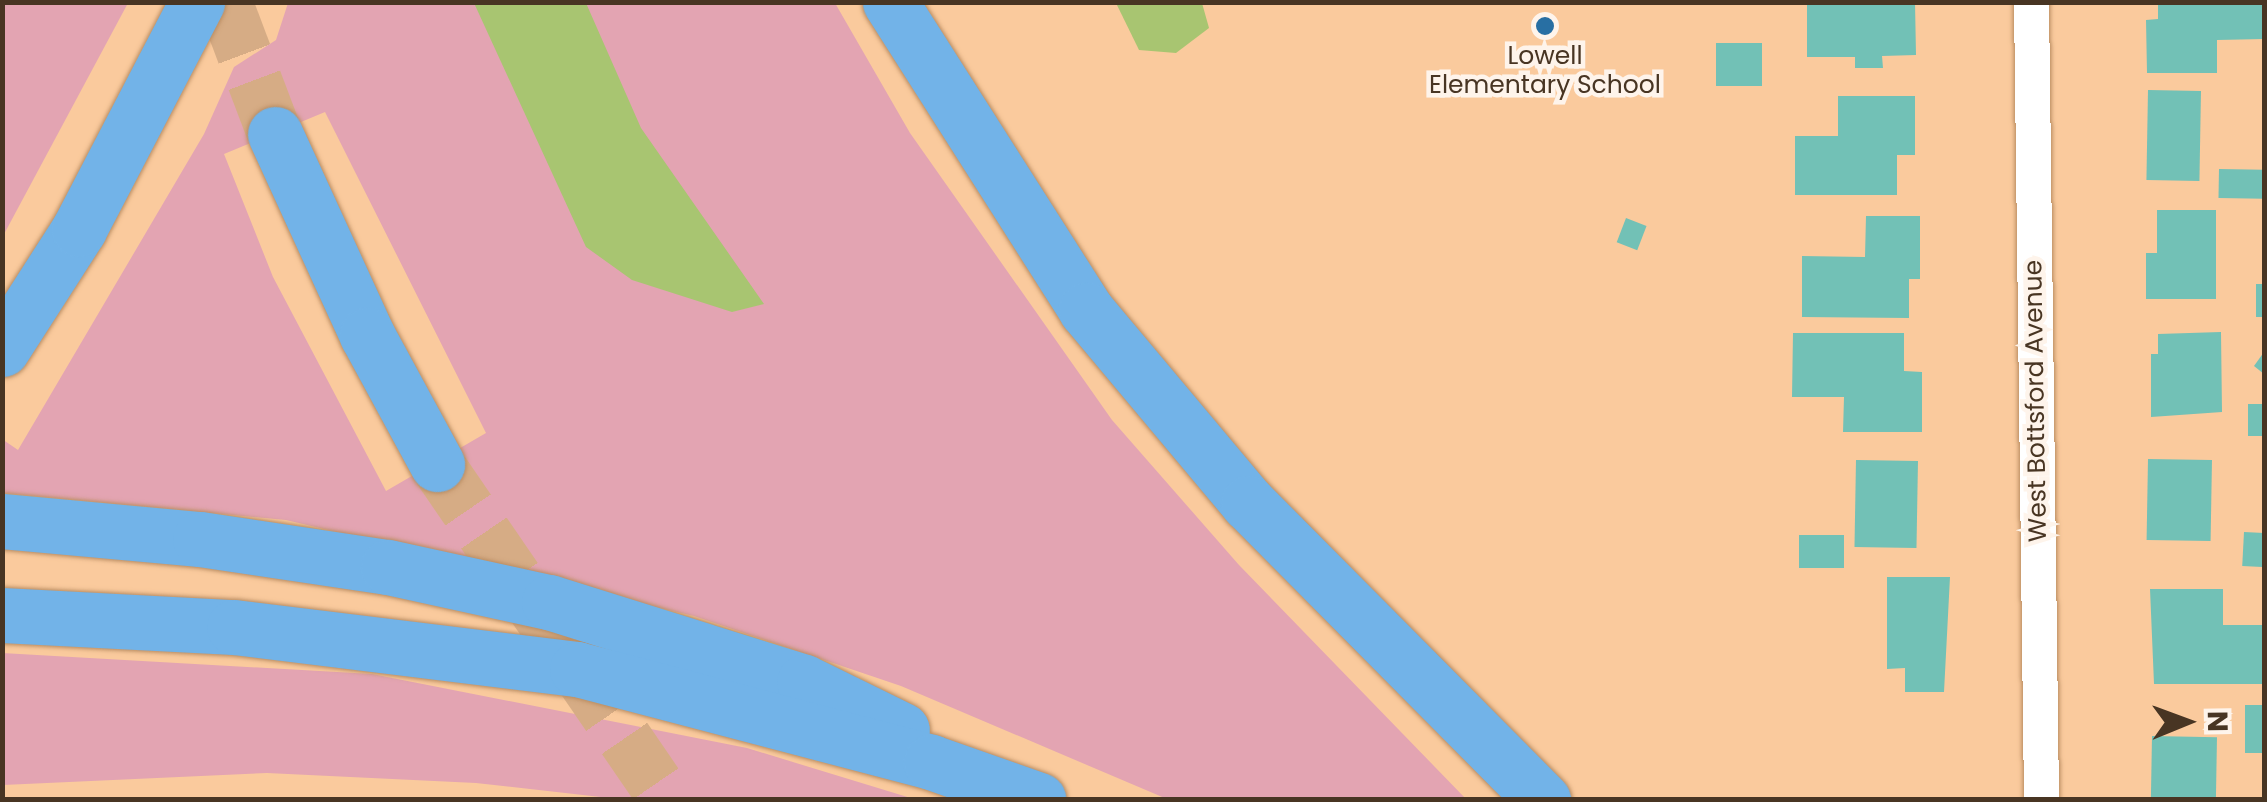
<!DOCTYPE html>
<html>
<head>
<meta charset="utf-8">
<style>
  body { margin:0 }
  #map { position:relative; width:2267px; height:802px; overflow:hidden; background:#faca9d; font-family:Poppins,sans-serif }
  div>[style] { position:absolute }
  .green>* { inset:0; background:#e3a4b2 }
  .water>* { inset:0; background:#a8c571 }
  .building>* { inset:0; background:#72c1b6; transform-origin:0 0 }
  .motorway-tunnel>* { height:55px; margin-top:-27.5px; transform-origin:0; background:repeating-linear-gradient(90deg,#d6ac85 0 55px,transparent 0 83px) }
  .roads { filter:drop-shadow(0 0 2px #ba8d62) drop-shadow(0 0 2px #ba8d62) }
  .minor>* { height:35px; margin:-17.5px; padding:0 17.5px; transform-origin:17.5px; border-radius:17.5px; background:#fff }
  .motorway>* { height:55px; margin:-27.5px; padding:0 27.5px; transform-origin:27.5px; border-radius:27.5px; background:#72b3e8 }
  .dots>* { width:28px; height:28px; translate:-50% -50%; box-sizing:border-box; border:5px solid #fef4eb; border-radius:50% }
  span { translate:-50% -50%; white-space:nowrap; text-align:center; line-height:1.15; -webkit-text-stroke:9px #fef4eb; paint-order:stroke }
  .poi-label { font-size:25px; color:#483523 }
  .street-label { font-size:25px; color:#483523 }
  .frame { position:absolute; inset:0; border:5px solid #483523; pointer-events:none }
  .north { position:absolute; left:2137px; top:672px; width:100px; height:100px; -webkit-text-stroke:8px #fef4eb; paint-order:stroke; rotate:89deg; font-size:28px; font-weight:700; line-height:40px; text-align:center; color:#483523 }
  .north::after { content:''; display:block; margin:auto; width:35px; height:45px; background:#483523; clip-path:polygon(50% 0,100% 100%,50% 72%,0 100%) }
</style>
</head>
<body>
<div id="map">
  <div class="green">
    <i style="clip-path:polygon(3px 2px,128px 3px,3px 236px,2px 3px)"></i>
    <i style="clip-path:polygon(evenodd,288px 3px,835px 3px,910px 133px,1112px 420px,1239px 565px,1466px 799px,1167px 799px,901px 686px,694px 616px,286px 520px,3px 493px,2px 439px,18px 450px,204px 134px,234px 67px,276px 40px,288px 3px,325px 112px,486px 433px,386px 491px,273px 277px,224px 154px,325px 112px)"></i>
    <i style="clip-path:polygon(2px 653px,372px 674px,747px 748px,914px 799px,627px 800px,476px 783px,267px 773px,3px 785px)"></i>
  </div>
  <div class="water">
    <i style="clip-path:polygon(474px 3px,586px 3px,641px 128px,764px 304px,732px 312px,632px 280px,586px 247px)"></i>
    <i style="clip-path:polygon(1116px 3px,1202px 3px,1209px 28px,1176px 53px,1139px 50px)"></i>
  </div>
  <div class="building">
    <i style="clip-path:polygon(1807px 2px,1915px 2px,1916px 55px,1882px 56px,1883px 68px,1855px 68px,1855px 57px,1807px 57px)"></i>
    <i style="clip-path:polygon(2158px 2px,2264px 2px,2264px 39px,2217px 40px,2217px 73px,2147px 73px,2146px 20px,2158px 19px)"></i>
    <i style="left:1762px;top:43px;width:43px;height:46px;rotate:90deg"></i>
    <i style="left:2148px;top:90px;width:53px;height:90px;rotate:1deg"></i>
    <i style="clip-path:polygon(1838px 96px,1915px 96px,1915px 155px,1897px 155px,1897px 195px,1795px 195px,1795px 136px,1838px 136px)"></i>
    <i style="left:2219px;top:169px;width:45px;height:29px;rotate:1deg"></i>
    <i style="clip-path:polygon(2157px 210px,2216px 210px,2216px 299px,2146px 299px,2146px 253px,2157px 253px)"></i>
    <i style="clip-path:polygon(1866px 216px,1920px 216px,1920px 279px,1909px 279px,1909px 318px,1802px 317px,1802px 256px,1865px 257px)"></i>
    <i style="left:1626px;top:218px;width:22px;height:26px;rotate:21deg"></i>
    <i style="left:2256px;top:284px;width:8px;height:33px"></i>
    <i style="clip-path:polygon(2221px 332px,2222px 412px,2151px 417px,2151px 354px,2158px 354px,2158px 334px)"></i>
    <i style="clip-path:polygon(1793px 333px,1904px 333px,1904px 371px,1922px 372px,1922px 432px,1843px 432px,1844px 397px,1792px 397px)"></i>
    <i style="clip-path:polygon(2264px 352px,2264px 374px,2254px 366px)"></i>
    <i style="left:2248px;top:404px;width:16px;height:32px"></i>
    <i style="left:2148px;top:459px;width:64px;height:81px;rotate:1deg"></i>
    <i style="left:1856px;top:460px;width:62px;height:87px;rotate:1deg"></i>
    <i style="left:2244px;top:532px;width:20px;height:34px;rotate:3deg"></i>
    <i style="left:1799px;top:535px;width:45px;height:33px"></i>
    <i style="clip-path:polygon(1887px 577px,1950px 577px,1944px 692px,1905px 692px,1905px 668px,1887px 669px)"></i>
    <i style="clip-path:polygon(2150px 589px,2223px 589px,2223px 625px,2264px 625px,2264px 684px,2154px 684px)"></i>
    <i style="left:2245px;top:705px;width:19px;height:48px"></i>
    <i style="left:2152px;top:736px;width:65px;height:64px;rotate:1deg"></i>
  </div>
  <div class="motorway-tunnel">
    <i style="left:225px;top:2px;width:141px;rotate:69.3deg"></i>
    <i style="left:437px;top:464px;width:407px;rotate:55.6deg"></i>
  </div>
  <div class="roads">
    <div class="minor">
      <i style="left:2031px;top:2px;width:798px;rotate:89.28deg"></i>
    </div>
    <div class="motorway">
      <i style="left:890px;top:2px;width:365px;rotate:57.5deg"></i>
      <i style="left:1086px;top:310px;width:252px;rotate:50deg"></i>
      <i style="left:1248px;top:503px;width:419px;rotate:45.2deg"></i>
      <i style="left:275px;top:134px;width:221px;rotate:65.4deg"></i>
      <i style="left:367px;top:335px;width:147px;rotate:61.5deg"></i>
      <i style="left:2px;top:349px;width:143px;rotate:-57.3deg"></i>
      <i style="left:79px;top:229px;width:256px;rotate:-62.5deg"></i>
      <i style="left:2px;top:521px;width:199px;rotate:5.2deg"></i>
      <i style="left:200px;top:539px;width:190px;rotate:8.5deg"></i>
      <i style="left:388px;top:567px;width:165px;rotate:12.3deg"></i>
      <i style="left:549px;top:602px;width:267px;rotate:17.4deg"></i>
      <i style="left:804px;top:682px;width:109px;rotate:26.1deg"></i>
      <i style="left:2px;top:615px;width:232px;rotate:3deg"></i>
      <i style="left:234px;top:627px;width:346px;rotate:7deg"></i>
      <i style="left:577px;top:669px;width:366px;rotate:14.7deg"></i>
      <i style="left:931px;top:762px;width:114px;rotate:19.4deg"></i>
    </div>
  </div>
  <div class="dots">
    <i style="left:1545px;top:26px;background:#286fa3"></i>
  </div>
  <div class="poi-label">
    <span style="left:1545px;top:71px">Lowell<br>Elementary School</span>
  </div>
  <div class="street-label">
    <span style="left:2036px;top:401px;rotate:-91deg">West Bottsford Avenue</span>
  </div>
  <div class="frame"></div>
  <div class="north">N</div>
</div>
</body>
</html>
